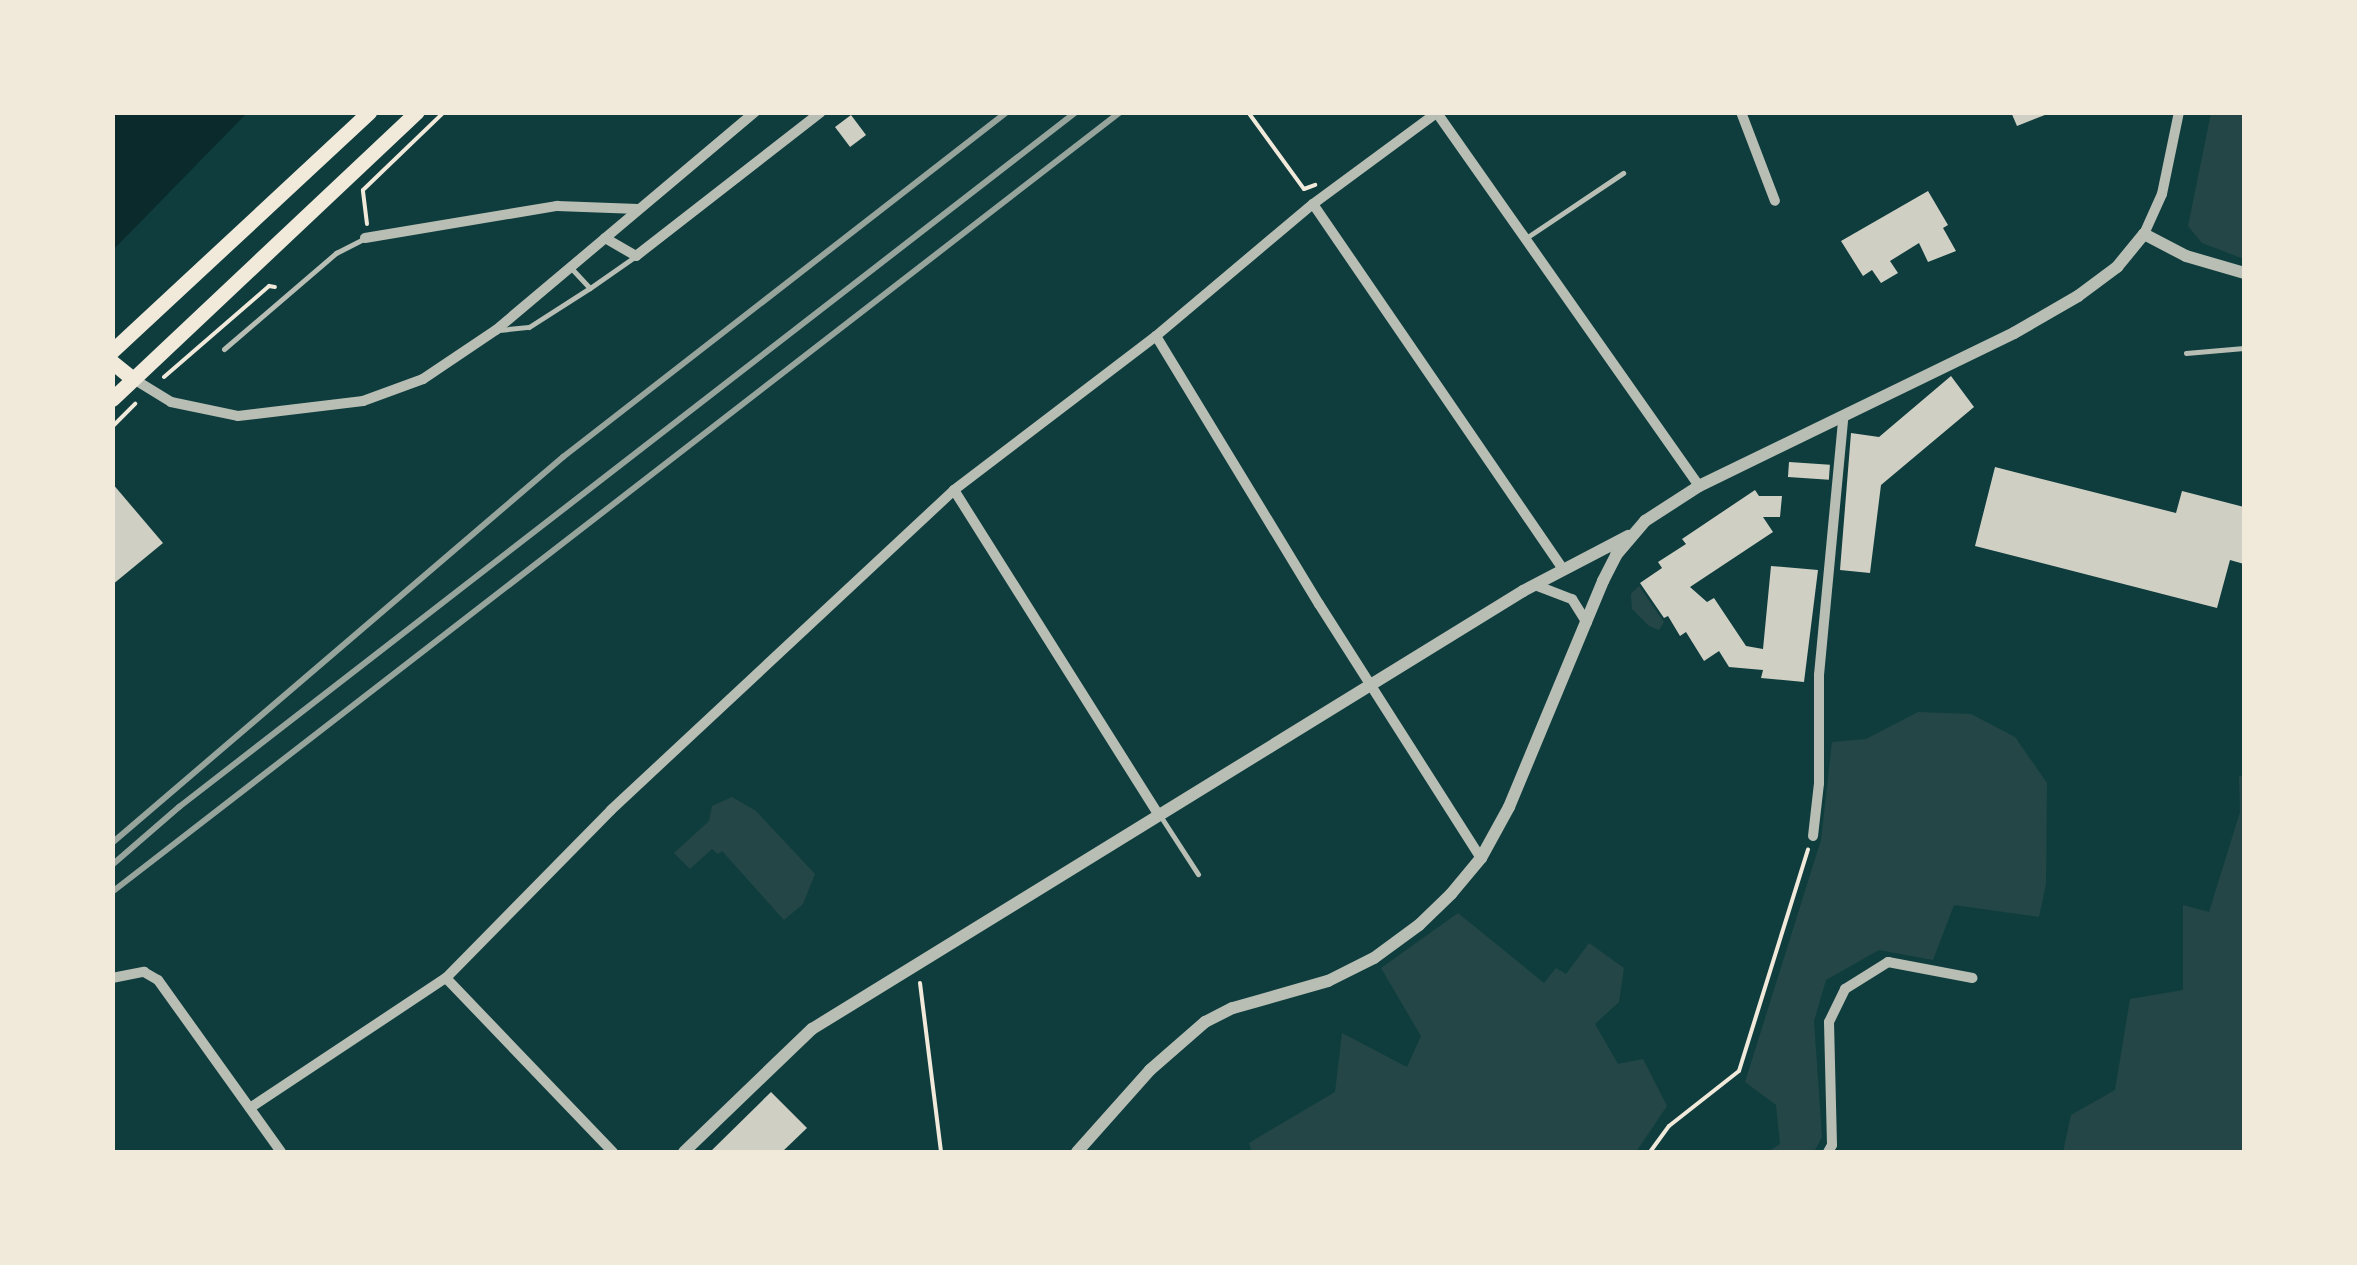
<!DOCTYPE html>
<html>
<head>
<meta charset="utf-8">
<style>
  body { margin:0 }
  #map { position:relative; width:2357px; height:1265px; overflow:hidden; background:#0f3d3e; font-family:Figtree,sans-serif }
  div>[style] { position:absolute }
  .green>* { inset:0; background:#244646 }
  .water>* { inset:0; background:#0a2a2b }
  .building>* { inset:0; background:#cfcfc3; transform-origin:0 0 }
  .path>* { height:4px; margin:-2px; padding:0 2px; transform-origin:2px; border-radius:2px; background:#f1e9da }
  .service>* { height:5px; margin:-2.5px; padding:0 2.5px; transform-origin:2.5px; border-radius:2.5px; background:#b8beb3 }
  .minor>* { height:10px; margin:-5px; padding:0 5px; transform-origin:5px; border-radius:5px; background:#b8beb3 }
  .tertiary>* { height:12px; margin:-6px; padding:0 6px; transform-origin:6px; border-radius:6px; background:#b8beb3 }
  .primary>* { height:15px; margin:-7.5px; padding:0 7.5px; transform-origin:7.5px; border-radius:7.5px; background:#f1e9da }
  .rail>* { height:6px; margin:-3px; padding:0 3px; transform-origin:3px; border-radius:3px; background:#97a49c }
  span { translate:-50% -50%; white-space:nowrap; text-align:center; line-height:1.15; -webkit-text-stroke:10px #f1e9da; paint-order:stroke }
  .frame { position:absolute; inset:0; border:115px solid #f1e9da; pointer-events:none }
</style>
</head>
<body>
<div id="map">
  <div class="green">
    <i style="clip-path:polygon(2211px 113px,2244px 113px,2244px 259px,2202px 243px,2188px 226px)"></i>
    <i style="clip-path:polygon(1639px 586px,1664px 622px,1659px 630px,1649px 626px,1632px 609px,1631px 594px)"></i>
    <i style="clip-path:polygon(1918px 712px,1971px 714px,2015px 737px,2047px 783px,2046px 884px,2039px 917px,1954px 905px,1933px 960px,1879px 950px,1826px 980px,1814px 1021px,1822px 1137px,1814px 1152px,1768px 1152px,1780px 1144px,1776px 1105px,1745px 1082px,1821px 840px,1832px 742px,1866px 739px)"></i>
    <i style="clip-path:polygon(2239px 776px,2244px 776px,2244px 1152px,2063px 1152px,2071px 1115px,2115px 1090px,2130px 999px,2183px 990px,2183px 905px,2209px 912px,2240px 812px)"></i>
    <i style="clip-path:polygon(732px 797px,756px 811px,815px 874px,803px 904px,784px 920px,722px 851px,718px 854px,712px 849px,690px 869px,674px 853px,709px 821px,712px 806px)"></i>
    <i style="clip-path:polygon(1458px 913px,1544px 983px,1556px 968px,1566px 974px,1589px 943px,1624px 968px,1619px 1002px,1595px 1024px,1618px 1064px,1643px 1059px,1667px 1106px,1636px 1152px,1252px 1152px,1249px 1143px,1335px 1092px,1342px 1033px,1407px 1067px,1421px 1036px,1381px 968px)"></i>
  </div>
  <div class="water">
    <i style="clip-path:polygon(113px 112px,247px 113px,113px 250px,112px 113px)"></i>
  </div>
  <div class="building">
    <i style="clip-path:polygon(2011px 112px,2050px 112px,2050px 113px,2017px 126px)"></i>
    <i style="left:851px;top:115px;width:25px;height:20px;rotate:53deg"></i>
    <i style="clip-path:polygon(1928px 191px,1948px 225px,1943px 228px,1956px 251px,1928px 262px,1919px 243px,1890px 261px,1898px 273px,1881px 283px,1872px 270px,1863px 276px,1841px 241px)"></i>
    <i style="clip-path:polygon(1951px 376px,1974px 407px,1881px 485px,1870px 573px,1840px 570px,1851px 433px,1879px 437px)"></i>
    <i style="left:1789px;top:462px;width:41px;height:15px;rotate:4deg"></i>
    <i style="clip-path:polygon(1995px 467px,2176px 513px,2182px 491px,2244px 507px,2244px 564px,2230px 560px,2217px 608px,1975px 546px)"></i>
    <i style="clip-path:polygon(112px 483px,163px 543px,112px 585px)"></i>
    <i style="clip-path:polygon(1755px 490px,1759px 496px,1782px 496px,1780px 517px,1763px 517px,1773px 532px,1690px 587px,1707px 602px,1714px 598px,1746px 646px,1763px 649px,1771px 566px,1818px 570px,1804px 682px,1761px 678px,1763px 670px,1729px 667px,1719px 651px,1704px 661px,1686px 632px,1680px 636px,1668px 616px,1664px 618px,1640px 583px,1662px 568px,1658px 562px,1686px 544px,1682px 539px)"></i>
    <i style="clip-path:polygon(771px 1092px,807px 1128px,782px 1152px,710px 1152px)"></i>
  </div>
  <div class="path">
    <i style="left:1248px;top:112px;width:95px;rotate:54deg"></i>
    <i style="left:1304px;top:189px;width:12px;rotate:-20deg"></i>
    <i style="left:367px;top:224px;width:34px;rotate:-97deg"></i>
    <i style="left:363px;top:190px;width:112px;rotate:-43.9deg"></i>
    <i style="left:164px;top:377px;width:139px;rotate:-40.9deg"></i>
    <i style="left:269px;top:286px;width:6px;rotate:9deg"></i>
    <i style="left:112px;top:427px;width:33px;rotate:-45deg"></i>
    <i style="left:920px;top:983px;width:170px;rotate:82.9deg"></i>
    <i style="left:1650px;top:1152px;width:32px;rotate:-54deg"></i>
    <i style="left:1669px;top:1126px;width:89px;rotate:-38.2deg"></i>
    <i style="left:1739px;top:1071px;width:232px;rotate:-72.7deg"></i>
  </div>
  <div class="service">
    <i style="left:1526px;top:238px;width:117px;rotate:-33.8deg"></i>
    <i style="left:572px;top:269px;width:26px;rotate:47deg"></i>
    <i style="left:590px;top:288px;width:52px;rotate:-34.9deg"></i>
    <i style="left:499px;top:330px;width:30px;rotate:-6deg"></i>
    <i style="left:529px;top:327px;width:72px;rotate:-32.6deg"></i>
    <i style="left:224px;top:349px;width:148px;rotate:-40.6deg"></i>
    <i style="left:336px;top:253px;width:33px;rotate:-27deg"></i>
    <i style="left:2186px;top:353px;width:58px;rotate:-4.9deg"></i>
    <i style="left:1161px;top:817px;width:68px;rotate:57deg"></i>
  </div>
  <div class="minor">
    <i style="left:1741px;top:112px;width:95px;rotate:69.1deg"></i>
    <i style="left:1437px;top:113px;width:456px;rotate:54.9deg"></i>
    <i style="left:1313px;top:204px;width:441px;rotate:55.6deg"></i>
    <i style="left:2144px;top:234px;width:44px;rotate:-65.8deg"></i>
    <i style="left:2162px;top:194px;width:84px;rotate:-78.3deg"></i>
    <i style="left:365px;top:238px;width:195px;rotate:-9.5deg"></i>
    <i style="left:557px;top:206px;width:81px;rotate:2.1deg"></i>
    <i style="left:605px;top:238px;width:36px;rotate:30deg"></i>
    <i style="left:636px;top:256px;width:234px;rotate:-37.9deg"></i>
    <i style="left:1156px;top:336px;width:314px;rotate:58.7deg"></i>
    <i style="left:1319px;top:604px;width:301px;rotate:57.5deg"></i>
    <i style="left:132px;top:378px;width:46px;rotate:31.6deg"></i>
    <i style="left:171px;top:402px;width:68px;rotate:11.8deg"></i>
    <i style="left:238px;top:416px;width:126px;rotate:-6.8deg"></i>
    <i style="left:363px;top:401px;width:64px;rotate:-20.1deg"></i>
    <i style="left:423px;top:379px;width:88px;rotate:-33.9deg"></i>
    <i style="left:496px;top:330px;width:339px;rotate:-40.1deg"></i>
    <i style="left:954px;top:490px;width:384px;rotate:57.8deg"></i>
    <i style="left:1535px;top:585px;width:40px;rotate:21deg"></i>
    <i style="left:1572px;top:599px;width:28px;rotate:58deg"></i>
    <i style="left:1813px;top:836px;width:53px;rotate:-83.5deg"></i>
    <i style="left:1819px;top:783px;width:108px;rotate:-90deg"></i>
    <i style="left:1819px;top:675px;width:257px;rotate:-84.6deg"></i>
    <i style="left:112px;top:978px;width:33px;rotate:-11deg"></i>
    <i style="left:144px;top:972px;width:16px;rotate:30deg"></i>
    <i style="left:158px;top:980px;width:211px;rotate:54.4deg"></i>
    <i style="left:446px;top:978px;width:241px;rotate:46.2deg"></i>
    <i style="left:250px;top:1108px;width:235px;rotate:-33.6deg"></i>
    <i style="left:446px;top:978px;width:235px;rotate:-45.5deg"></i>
    <i style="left:611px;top:810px;width:469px;rotate:-43deg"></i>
    <i style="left:954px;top:490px;width:254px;rotate:-37.3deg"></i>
    <i style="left:1156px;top:336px;width:205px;rotate:-40.1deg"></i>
    <i style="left:1313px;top:204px;width:155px;rotate:-36.4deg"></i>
    <i style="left:1828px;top:1152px;width:8px;rotate:-60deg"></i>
    <i style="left:1832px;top:1145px;width:123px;rotate:-91.4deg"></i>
    <i style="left:1829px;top:1022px;width:37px;rotate:-64deg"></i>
    <i style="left:1845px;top:989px;width:51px;rotate:-32.1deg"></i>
    <i style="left:1888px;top:962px;width:86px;rotate:10.7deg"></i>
  </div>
  <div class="tertiary">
    <i style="left:684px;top:1152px;width:178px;rotate:-43.9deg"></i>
    <i style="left:812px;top:1029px;width:835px;rotate:-31.63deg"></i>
    <i style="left:1523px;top:591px;width:119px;rotate:-27.6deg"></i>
    <i style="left:1077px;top:1152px;width:110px;rotate:-48.3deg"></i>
    <i style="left:1150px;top:1070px;width:73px;rotate:-41.1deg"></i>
    <i style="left:1205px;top:1022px;width:31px;rotate:-27deg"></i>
    <i style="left:1233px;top:1008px;width:99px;rotate:-15.9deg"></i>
    <i style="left:1328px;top:981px;width:51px;rotate:-26.6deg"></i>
    <i style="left:1374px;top:958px;width:56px;rotate:-36.3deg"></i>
    <i style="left:1419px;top:925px;width:45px;rotate:-44.1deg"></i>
    <i style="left:1451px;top:894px;width:47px;rotate:-50.2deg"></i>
    <i style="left:1481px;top:858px;width:58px;rotate:-61.2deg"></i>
    <i style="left:1509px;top:807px;width:245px;rotate:-67.4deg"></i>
    <i style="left:1603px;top:581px;width:29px;rotate:-63deg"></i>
    <i style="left:1616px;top:555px;width:45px;rotate:-49.5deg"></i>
    <i style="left:1645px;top:521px;width:64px;rotate:-32.9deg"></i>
    <i style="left:1699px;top:486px;width:350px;rotate:-25.9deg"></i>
    <i style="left:2014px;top:333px;width:74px;rotate:-30deg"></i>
    <i style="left:2078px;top:296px;width:49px;rotate:-36.6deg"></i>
    <i style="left:2117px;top:267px;width:43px;rotate:-50.7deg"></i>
    <i style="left:2144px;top:234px;width:47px;rotate:27.6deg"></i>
    <i style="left:2186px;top:256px;width:60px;rotate:16.3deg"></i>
  </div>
  <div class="primary">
    <i style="left:112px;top:351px;width:351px;rotate:-42.9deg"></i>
    <i style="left:112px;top:362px;width:26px;rotate:39deg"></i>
    <i style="left:112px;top:399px;width:419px;rotate:-43.3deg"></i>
  </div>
  <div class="rail">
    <i style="left:112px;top:843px;width:594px;rotate:-40.56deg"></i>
    <i style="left:563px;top:457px;width:562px;rotate:-37.85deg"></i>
    <i style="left:112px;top:865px;width:89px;rotate:-40.9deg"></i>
    <i style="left:179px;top:807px;width:1135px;rotate:-37.77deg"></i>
    <i style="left:112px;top:892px;width:1275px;rotate:-37.73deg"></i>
  </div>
  <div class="frame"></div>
</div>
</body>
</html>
